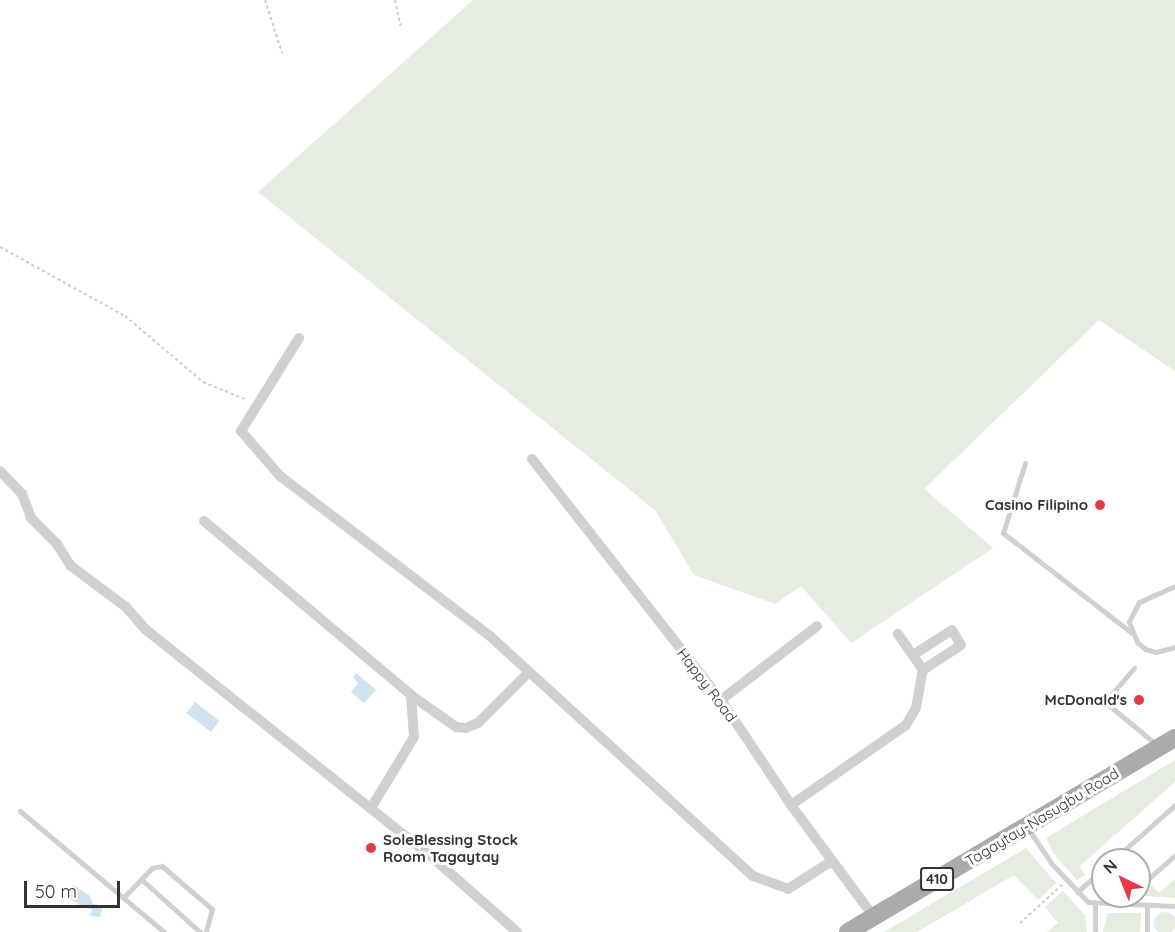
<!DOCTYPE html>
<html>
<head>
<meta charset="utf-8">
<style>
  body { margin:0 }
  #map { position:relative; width:1175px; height:932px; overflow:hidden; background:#fff; font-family:Quicksand,sans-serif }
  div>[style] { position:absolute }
  .green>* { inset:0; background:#e6ecdf }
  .round { border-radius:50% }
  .water>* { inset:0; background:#cfe2ee; transform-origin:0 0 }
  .path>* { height:2px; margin-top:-1px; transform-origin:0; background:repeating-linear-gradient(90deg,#cdcdcd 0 3px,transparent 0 6px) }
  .lane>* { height:5px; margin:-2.5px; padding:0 2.5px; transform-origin:2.5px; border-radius:2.5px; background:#d0d0d0 }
  .street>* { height:10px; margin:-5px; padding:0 5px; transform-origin:5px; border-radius:5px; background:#d0d0d0 }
  .primary>* { height:18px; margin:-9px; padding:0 9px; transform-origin:9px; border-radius:9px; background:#ababab }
  .dots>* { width:16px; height:16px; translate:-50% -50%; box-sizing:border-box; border:3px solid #fff; border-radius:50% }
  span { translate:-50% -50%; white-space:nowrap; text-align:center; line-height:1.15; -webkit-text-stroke:6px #fff; paint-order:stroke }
  .shield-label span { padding:2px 4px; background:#fff; border:2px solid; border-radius:4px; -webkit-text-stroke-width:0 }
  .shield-label { font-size:14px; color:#333; font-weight:700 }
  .poi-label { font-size:15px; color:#333; font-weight:700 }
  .right { translate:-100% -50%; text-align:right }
  .left { translate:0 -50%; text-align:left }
  .street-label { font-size:15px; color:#333 }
  .north { position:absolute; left:1091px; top:848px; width:60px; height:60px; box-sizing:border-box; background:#fff; border:2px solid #adadad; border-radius:50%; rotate:317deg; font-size:16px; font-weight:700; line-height:24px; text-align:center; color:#333 }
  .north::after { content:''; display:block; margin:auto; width:21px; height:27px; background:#e63946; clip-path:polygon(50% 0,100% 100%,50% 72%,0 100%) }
  .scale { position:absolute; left:24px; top:881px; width:96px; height:27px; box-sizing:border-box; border:3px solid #333; border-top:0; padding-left:8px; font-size:18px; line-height:21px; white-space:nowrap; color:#333; -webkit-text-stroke:4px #fff; paint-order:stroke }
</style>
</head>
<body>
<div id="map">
  <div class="green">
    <i style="clip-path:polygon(473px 0,1175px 0,1175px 371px,1099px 320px,924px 489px,993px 548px,851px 643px,801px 586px,775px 604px,694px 575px,655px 510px,258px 192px)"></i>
    <i style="clip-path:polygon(1175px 760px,1175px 782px,1080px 866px,1085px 875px,1077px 880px,1054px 854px,1046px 838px)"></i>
    <i style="clip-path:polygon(1026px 848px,1056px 883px,1038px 900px,1014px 875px,917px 932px,884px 932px)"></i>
    <i style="clip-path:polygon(1175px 879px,1175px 898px,1144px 896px,1152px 886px,1159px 893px)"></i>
    <i style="clip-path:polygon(1063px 891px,1085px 915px,1087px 932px,1047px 932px,1058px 923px,1045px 907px)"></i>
    <i class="round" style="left:1154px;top:912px;width:22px;height:22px"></i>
    <i style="clip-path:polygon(1108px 913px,1141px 913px,1140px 932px,1103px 932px)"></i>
  </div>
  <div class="water">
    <i style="clip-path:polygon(356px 673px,376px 690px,364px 703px,351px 692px,358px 683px,353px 677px)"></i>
    <i style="left:195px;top:702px;width:31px;height:14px;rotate:38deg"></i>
    <i style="clip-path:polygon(74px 885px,90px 896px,93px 904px,103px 906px,100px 917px,90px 916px,92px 909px,84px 908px,68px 897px,68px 888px)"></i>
  </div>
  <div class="path">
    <i style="left:265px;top:0;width:56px;rotate:72.2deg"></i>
    <i style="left:395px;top:0;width:30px;rotate:78deg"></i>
    <i style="left:0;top:247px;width:143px;rotate:28.9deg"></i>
    <i style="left:125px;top:316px;width:102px;rotate:40.2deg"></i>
    <i style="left:203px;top:382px;width:48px;rotate:22.2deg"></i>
    <i style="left:1020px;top:923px;width:57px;rotate:-42.1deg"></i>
  </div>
  <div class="lane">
    <i style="left:1025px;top:463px;width:73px;rotate:107.4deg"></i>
    <i style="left:1003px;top:533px;width:163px;rotate:37.8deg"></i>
    <i style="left:1175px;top:586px;width:39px;rotate:156deg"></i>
    <i style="left:1139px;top:602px;width:22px;rotate:117deg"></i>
    <i style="left:1129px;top:622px;width:22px;rotate:68deg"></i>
    <i style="left:1137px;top:642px;width:11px;rotate:41deg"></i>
    <i style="left:1145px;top:649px;width:11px;rotate:15deg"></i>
    <i style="left:1156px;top:652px;width:20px;rotate:-15deg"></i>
    <i style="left:1134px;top:668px;width:45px;rotate:130.5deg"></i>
    <i style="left:1105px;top:702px;width:67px;rotate:39.6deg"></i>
    <i style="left:20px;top:811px;width:188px;rotate:40deg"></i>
    <i style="left:1029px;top:830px;width:40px;rotate:56deg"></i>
    <i style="left:1051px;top:863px;width:54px;rotate:46.5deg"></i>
    <i style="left:1088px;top:902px;width:87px;rotate:2.6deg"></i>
    <i style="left:1113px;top:860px;width:83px;rotate:-41.6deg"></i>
    <i style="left:141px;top:879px;width:79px;rotate:41.9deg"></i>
    <i style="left:1139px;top:887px;width:48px;rotate:-41.6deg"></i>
    <i style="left:1077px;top:892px;width:35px;rotate:-41deg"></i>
    <i style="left:123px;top:898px;width:42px;rotate:-46deg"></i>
    <i style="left:152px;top:868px;width:10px;rotate:-11deg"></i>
    <i style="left:162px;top:866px;width:66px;rotate:40.7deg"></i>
    <i style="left:212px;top:909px;width:24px;rotate:105deg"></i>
    <i style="left:1095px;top:904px;width:28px;rotate:90deg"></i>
    <i style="left:1120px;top:905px;width:13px;rotate:-45deg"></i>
    <i style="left:1147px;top:906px;width:26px;rotate:90deg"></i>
  </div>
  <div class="street">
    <i style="left:299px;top:338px;width:110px;rotate:121.9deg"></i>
    <i style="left:241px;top:431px;width:60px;rotate:49.1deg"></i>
    <i style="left:280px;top:476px;width:264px;rotate:37.3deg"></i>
    <i style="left:490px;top:636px;width:356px;rotate:42.4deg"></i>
    <i style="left:753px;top:876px;width:37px;rotate:20deg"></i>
    <i style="left:788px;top:889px;width:52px;rotate:-32.5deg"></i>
    <i style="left:532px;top:459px;width:306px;rotate:51.9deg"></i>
    <i style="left:721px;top:700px;width:126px;rotate:56.3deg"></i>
    <i style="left:791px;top:805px;width:139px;rotate:53.5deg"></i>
    <i style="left:0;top:471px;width:32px;rotate:46deg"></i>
    <i style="left:22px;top:494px;width:26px;rotate:69deg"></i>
    <i style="left:31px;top:518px;width:37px;rotate:45deg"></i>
    <i style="left:57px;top:544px;width:26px;rotate:58deg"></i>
    <i style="left:71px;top:566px;width:69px;rotate:36.7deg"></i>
    <i style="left:126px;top:607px;width:29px;rotate:49deg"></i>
    <i style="left:145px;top:629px;width:369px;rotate:38.5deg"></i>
    <i style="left:434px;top:859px;width:111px;rotate:41.3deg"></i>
    <i style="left:204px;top:521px;width:270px;rotate:40deg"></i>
    <i style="left:411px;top:695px;width:55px;rotate:35.4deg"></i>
    <i style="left:456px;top:727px;width:10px;rotate:6deg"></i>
    <i style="left:466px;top:728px;width:13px;rotate:-23deg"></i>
    <i style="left:478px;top:723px;width:72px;rotate:-45deg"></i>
    <i style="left:913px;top:655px;width:46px;rotate:-32.7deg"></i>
    <i style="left:952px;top:630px;width:17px;rotate:59deg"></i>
    <i style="left:961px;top:645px;width:45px;rotate:146.7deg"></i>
    <i style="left:721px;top:700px;width:121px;rotate:-37.6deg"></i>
    <i style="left:791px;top:805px;width:140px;rotate:-34.8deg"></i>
    <i style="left:906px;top:725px;width:20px;rotate:-60deg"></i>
    <i style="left:916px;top:708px;width:39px;rotate:-80deg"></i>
    <i style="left:923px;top:670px;width:44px;rotate:-124.8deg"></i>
    <i style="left:371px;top:808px;width:83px;rotate:-58.8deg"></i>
    <i style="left:414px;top:737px;width:42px;rotate:-94.1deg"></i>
  </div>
  <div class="primary">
    <i style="left:848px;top:932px;width:380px;rotate:-30.7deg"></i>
  </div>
  <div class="dots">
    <i style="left:1100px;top:505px;background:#e63946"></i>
    <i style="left:1139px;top:700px;background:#e63946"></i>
    <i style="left:371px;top:848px;background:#e63946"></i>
  </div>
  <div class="shield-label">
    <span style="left:937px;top:879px">410</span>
  </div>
  <div class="poi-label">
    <span class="right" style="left:1088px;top:505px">Casino Filipino</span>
    <span class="right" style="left:1127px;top:700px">McDonald's</span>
    <span class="left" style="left:383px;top:848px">SoleBlessing Stock<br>Room Tagaytay</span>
  </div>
  <div class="street-label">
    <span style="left:707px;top:685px;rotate:53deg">Happy Road</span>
    <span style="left:1042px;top:817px;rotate:-31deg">Tagaytay-Nasugbu Road</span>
  </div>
  <div class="north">N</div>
  <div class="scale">50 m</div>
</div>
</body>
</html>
